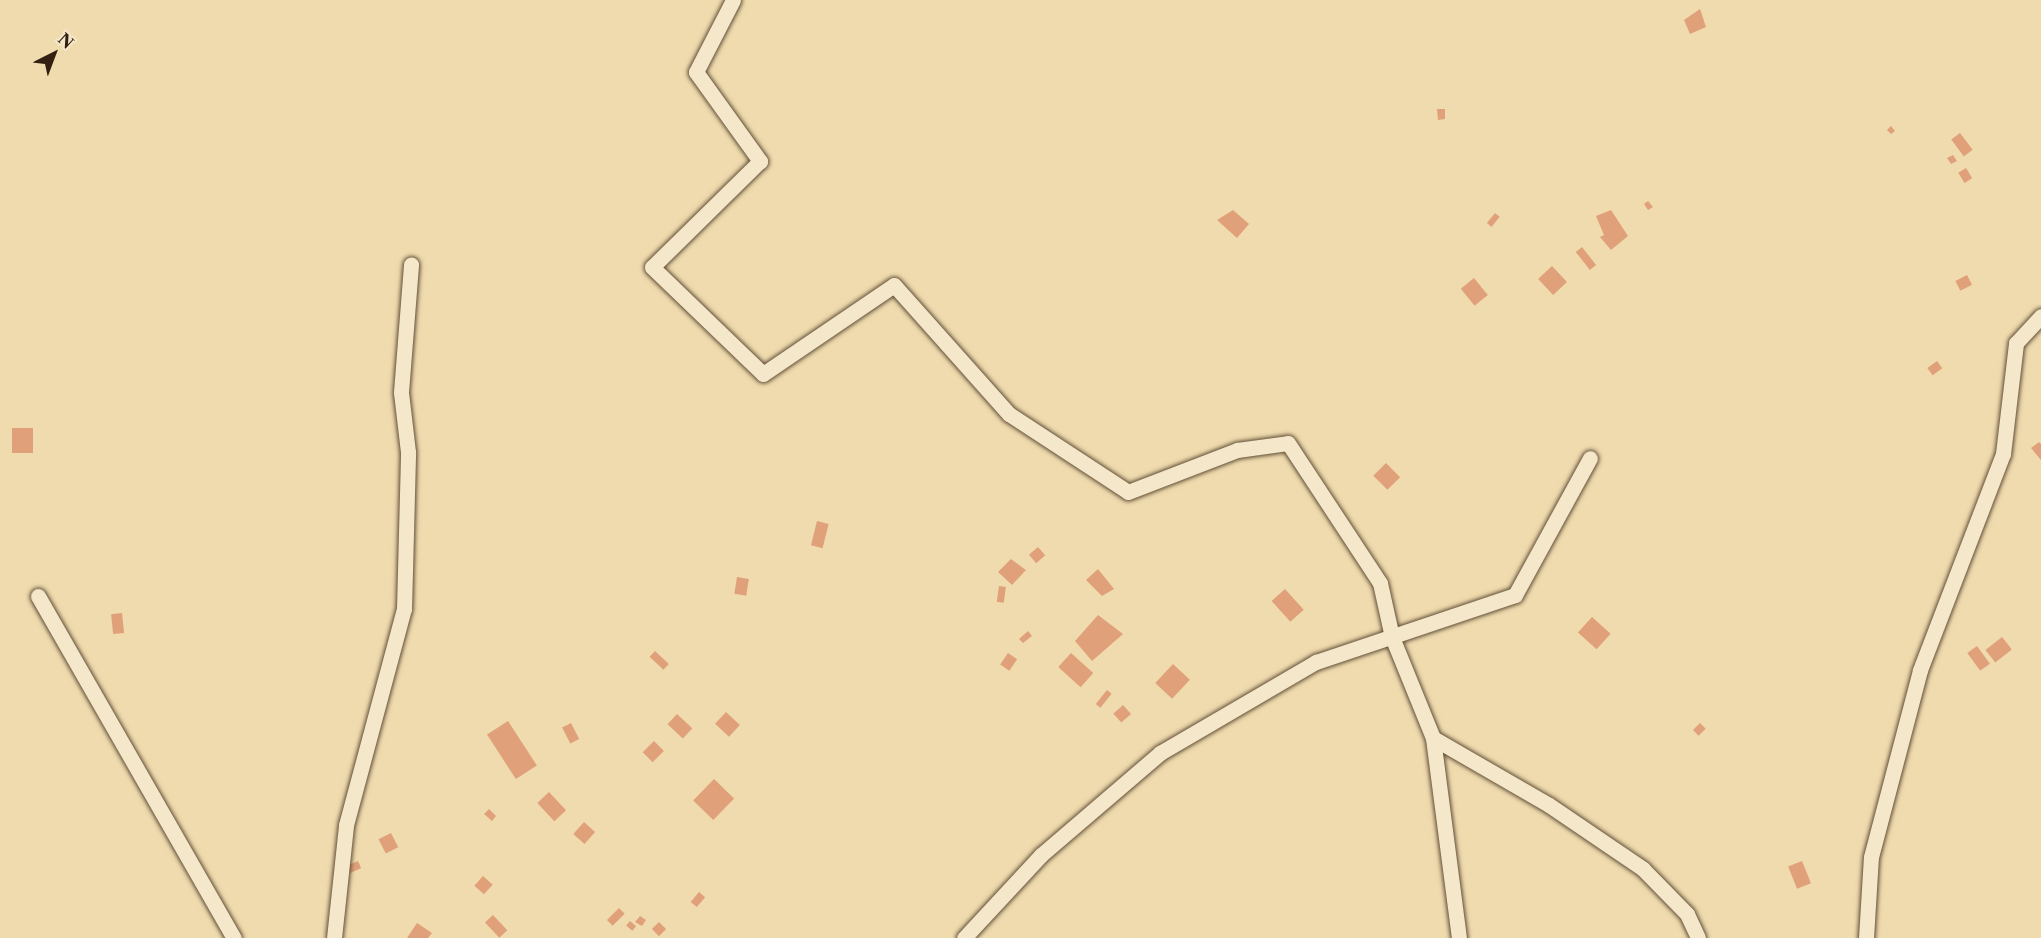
<!DOCTYPE html>
<html>
<head>
<meta charset="utf-8">
<style>
  body { margin:0 }
  #map { position:relative; width:2041px; height:938px; overflow:hidden; background:#efdbae; font-family:"Libre Caslon Text",serif }
  div>[style] { position:absolute }
  .building>* { inset:0; background:#e0a17a; transform-origin:0 0 }
  .roads { filter:drop-shadow(0 0 2px #634f38) drop-shadow(0 0 2px #634f38) }
  .minor>* { height:15px; margin:-7.5px; padding:0 7.5px; transform-origin:7.5px; border-radius:7.5px; background:#f5e8ca }
  span { translate:-50% -50%; white-space:nowrap; text-align:center; line-height:1.15; -webkit-text-stroke:4.5px #f5e8ca; paint-order:stroke }
  .north { position:absolute; left:24px; top:24px; width:60px; height:60px; -webkit-text-stroke:4px #f5e8ca; paint-order:stroke; rotate:42deg; font-size:16px; font-weight:700; line-height:24px; text-align:center; color:#342010 }
  .north::after { content:''; display:block; margin:auto; width:21px; height:27px; background:#342010; clip-path:polygon(50% 0,100% 100%,50% 72%,0 100%) }
</style>
</head>
<body>
<div id="map">
  <div class="building">
    <i style="clip-path:polygon(1700px 9px,1706px 27px,1690px 34px,1684px 20px)"></i>
    <i style="clip-path:polygon(1437px 109px,1445px 109px,1445px 119px,1438px 120px)"></i>
    <i style="clip-path:polygon(1891px 126px,1895px 131px,1891px 134px,1887px 130px)"></i>
    <i style="left:1960px;top:133px;width:21px;height:11px;rotate:53deg"></i>
    <i style="clip-path:polygon(1953px 155px,1957px 161px,1951px 164px,1947px 158px)"></i>
    <i style="left:1966px;top:168px;width:12px;height:9px;rotate:59deg"></i>
    <i style="clip-path:polygon(1648px 201px,1653px 207px,1648px 210px,1644px 204px)"></i>
    <i style="clip-path:polygon(1233px 210px,1249px 224px,1237px 238px,1217px 220px)"></i>
    <i style="clip-path:polygon(1611px 210px,1628px 236px,1611px 250px,1600px 237px,1604px 235px,1596px 216px)"></i>
    <i style="left:1495px;top:213px;width:6px;height:13px;rotate:39deg"></i>
    <i style="left:1582px;top:247px;width:23px;height:8px;rotate:52deg"></i>
    <i style="left:1552px;top:266px;width:22px;height:19px;rotate:47deg"></i>
    <i style="left:1967px;top:275px;width:11px;height:13px;rotate:63deg"></i>
    <i style="left:1474px;top:278px;width:22px;height:17px;rotate:51deg"></i>
    <i style="left:1937px;top:361px;width:9px;height:12px;rotate:54deg"></i>
    <i style="left:12px;top:428px;width:21px;height:25px"></i>
    <i style="clip-path:polygon(2039px 442px,2041px 444px,2041px 460px,2031px 448px)"></i>
    <i style="left:1386px;top:463px;width:20px;height:18px;rotate:45deg"></i>
    <i style="left:817px;top:521px;width:12px;height:25px;rotate:14deg"></i>
    <i style="left:1038px;top:547px;width:11px;height:12px;rotate:49deg"></i>
    <i style="clip-path:polygon(1011px 559px,1026px 570px,1012px 585px,998px 572px)"></i>
    <i style="clip-path:polygon(1098px 569px,1114px 589px,1102px 596px,1086px 580px)"></i>
    <i style="left:737px;top:577px;width:12px;height:17px;rotate:9deg"></i>
    <i style="left:999px;top:586px;width:7px;height:16px;rotate:8deg"></i>
    <i style="left:1285px;top:589px;width:28px;height:18px;rotate:48deg"></i>
    <i style="left:122px;top:613px;width:20px;height:11px;rotate:84deg"></i>
    <i style="clip-path:polygon(1098px 615px,1123px 634px,1092px 661px,1075px 641px)"></i>
    <i style="left:1592px;top:617px;width:25px;height:21px;rotate:42deg"></i>
    <i style="clip-path:polygon(1028px 631px,1032px 636px,1023px 643px,1019px 639px)"></i>
    <i style="left:2002px;top:637px;width:16px;height:21px;rotate:52deg"></i>
    <i style="left:1977px;top:646px;width:22px;height:12px;rotate:54deg"></i>
    <i style="left:655px;top:651px;width:19px;height:8px;rotate:43deg"></i>
    <i style="left:1008px;top:653px;width:11px;height:14px;rotate:34deg"></i>
    <i style="left:1071px;top:653px;width:30px;height:19px;rotate:42deg"></i>
    <i style="left:1173px;top:664px;width:23px;height:26px;rotate:43deg"></i>
    <i style="left:1107px;top:690px;width:6px;height:18px;rotate:39deg"></i>
    <i style="left:1123px;top:705px;width:12px;height:13px;rotate:48deg"></i>
    <i style="left:726px;top:712px;width:19px;height:16px;rotate:43deg"></i>
    <i style="left:677px;top:714px;width:21px;height:14px;rotate:43deg"></i>
    <i style="left:508px;top:721px;width:53px;height:25px;rotate:57deg"></i>
    <i style="left:571px;top:723px;width:18px;height:10px;rotate:63deg"></i>
    <i style="left:1700px;top:723px;width:8px;height:10px;rotate:45deg"></i>
    <i style="left:654px;top:741px;width:14px;height:16px;rotate:45deg"></i>
    <i style="left:714px;top:779px;width:28px;height:30px;rotate:44deg"></i>
    <i style="left:549px;top:792px;width:25px;height:16px;rotate:47deg"></i>
    <i style="clip-path:polygon(489px 809px,496px 816px,492px 821px,484px 814px)"></i>
    <i style="left:584px;top:822px;width:15px;height:16px;rotate:42deg"></i>
    <i style="left:391px;top:833px;width:16px;height:14px;rotate:63deg"></i>
    <i style="left:358px;top:861px;width:8px;height:12px;rotate:67deg"></i>
    <i style="left:1802px;top:861px;width:24px;height:15px;rotate:68deg"></i>
    <i style="left:483px;top:876px;width:13px;height:13px;rotate:42deg"></i>
    <i style="left:699px;top:892px;width:8px;height:13px;rotate:40deg"></i>
    <i style="left:619px;top:908px;width:8px;height:17px;rotate:45deg"></i>
    <i style="left:493px;top:915px;width:21px;height:11px;rotate:47deg"></i>
    <i style="clip-path:polygon(640px 916px,646px 920px,642px 926px,635px 922px)"></i>
    <i style="left:630px;top:921px;width:8px;height:6px;rotate:40deg"></i>
    <i style="left:659px;top:922px;width:10px;height:10px;rotate:45deg"></i>
    <i style="clip-path:polygon(417px 923px,432px 933px,428px 938px,407px 938px)"></i>
  </div>
  <div class="roads">
    <div class="minor">
      <i style="left:733px;top:0;width:81px;rotate:117.2deg"></i>
      <i style="left:696px;top:72px;width:110px;rotate:54.3deg"></i>
      <i style="left:760px;top:161px;width:151px;rotate:135.5deg"></i>
      <i style="left:652px;top:267px;width:154px;rotate:43.9deg"></i>
      <i style="left:763px;top:374px;width:158px;rotate:-34.2deg"></i>
      <i style="left:894px;top:285px;width:173px;rotate:48.3deg"></i>
      <i style="left:1009px;top:414px;width:142px;rotate:33.2deg"></i>
      <i style="left:1128px;top:492px;width:117px;rotate:-21.1deg"></i>
      <i style="left:1237px;top:450px;width:51px;rotate:-7.8deg"></i>
      <i style="left:1288px;top:443px;width:168px;rotate:56.7deg"></i>
      <i style="left:1380px;top:583px;width:55px;rotate:77.5deg"></i>
      <i style="left:1392px;top:637px;width:109px;rotate:67.9deg"></i>
      <i style="left:1433px;top:738px;width:202px;rotate:82.6deg"></i>
      <i style="left:38px;top:596px;width:394px;rotate:60.2deg"></i>
      <i style="left:1433px;top:738px;width:134px;rotate:30deg"></i>
      <i style="left:1549px;top:805px;width:114px;rotate:34.2deg"></i>
      <i style="left:1643px;top:869px;width:63px;rotate:45.6deg"></i>
      <i style="left:1687px;top:914px;width:26px;rotate:65deg"></i>
      <i style="left:334px;top:938px;width:114px;rotate:-83.9deg"></i>
      <i style="left:346px;top:825px;width:224px;rotate:-75deg"></i>
      <i style="left:404px;top:609px;width:157px;rotate:-88.5deg"></i>
      <i style="left:408px;top:452px;width:60px;rotate:-96.7deg"></i>
      <i style="left:401px;top:392px;width:128px;rotate:-85.5deg"></i>
      <i style="left:964px;top:938px;width:113px;rotate:-47.1deg"></i>
      <i style="left:1041px;top:855px;width:157px;rotate:-40.6deg"></i>
      <i style="left:1160px;top:753px;width:181px;rotate:-30.3deg"></i>
      <i style="left:1316px;top:662px;width:210px;rotate:-18.6deg"></i>
      <i style="left:1515px;top:595px;width:156px;rotate:-61.3deg"></i>
      <i style="left:1866px;top:938px;width:81px;rotate:-86.5deg"></i>
      <i style="left:1871px;top:857px;width:193px;rotate:-75.3deg"></i>
      <i style="left:1920px;top:670px;width:231px;rotate:-69deg"></i>
      <i style="left:2003px;top:454px;width:112px;rotate:-83.3deg"></i>
      <i style="left:2016px;top:343px;width:37px;rotate:-47deg"></i>
    </div>
  </div>
  <div class="north">N</div>
</div>
</body>
</html>
